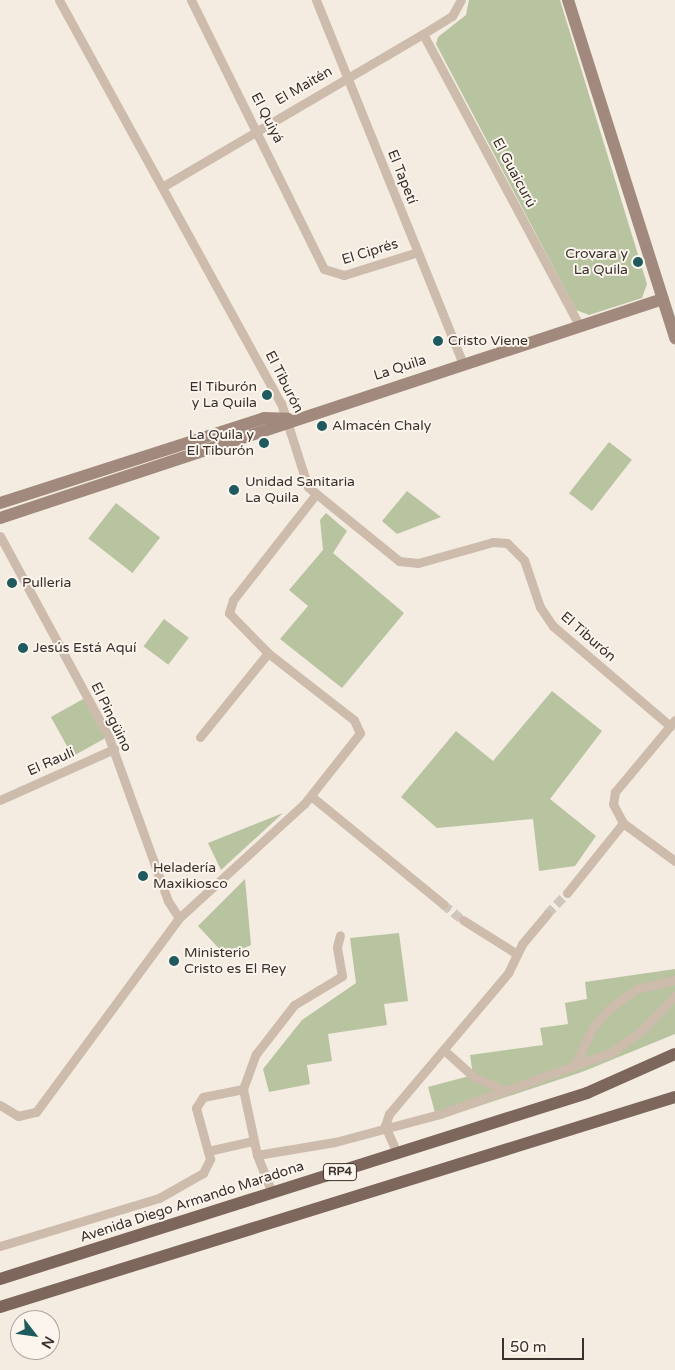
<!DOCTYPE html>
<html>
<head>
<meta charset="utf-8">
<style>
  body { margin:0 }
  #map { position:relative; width:675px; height:1370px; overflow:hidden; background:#f4ebe1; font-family:"Varela Round",sans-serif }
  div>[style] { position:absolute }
  .green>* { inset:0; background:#b8c4a0; transform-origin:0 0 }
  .street-tunnel>* { height:9px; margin-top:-4.5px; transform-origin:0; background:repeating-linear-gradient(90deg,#cfc6bd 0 9px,transparent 0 13.5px) }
  .street>* { height:9px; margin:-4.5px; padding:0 4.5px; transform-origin:4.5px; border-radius:4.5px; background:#cdbbac }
  .secondary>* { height:12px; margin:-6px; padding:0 6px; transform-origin:6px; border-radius:6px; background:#a18a7d }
  .primary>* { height:12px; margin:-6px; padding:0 6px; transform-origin:6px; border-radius:6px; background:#7d675c }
  .dots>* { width:14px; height:14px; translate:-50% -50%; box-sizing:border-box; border:2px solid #fbf5ee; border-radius:50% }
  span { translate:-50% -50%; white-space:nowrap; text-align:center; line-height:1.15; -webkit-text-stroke:4px #fbf5ee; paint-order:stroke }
  .shield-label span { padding:1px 4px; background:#fbf5ee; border:1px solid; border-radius:4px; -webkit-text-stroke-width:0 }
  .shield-label { font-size:12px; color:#3b302b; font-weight:700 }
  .street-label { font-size:14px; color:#3b302b }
  .poi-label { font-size:14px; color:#3b302b }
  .right { translate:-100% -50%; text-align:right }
  .left { translate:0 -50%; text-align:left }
  .north { position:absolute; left:10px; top:1310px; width:50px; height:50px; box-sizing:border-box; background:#fbf5ee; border:1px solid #aea6a0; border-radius:50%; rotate:120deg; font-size:14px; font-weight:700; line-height:20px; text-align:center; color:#3b302b }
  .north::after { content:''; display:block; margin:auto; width:18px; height:22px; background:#1f5a5e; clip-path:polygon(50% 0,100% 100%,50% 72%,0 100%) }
  .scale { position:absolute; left:502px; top:1338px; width:82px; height:22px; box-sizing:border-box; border:2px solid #3b302b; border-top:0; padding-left:6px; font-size:15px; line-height:18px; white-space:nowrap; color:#3b302b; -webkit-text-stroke:4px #fbf5ee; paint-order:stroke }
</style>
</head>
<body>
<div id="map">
  <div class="green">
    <i style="clip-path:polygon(469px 0,560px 0,647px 284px,642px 298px,589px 315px,576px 310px,436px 44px,438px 37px,466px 15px)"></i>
    <i style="left:609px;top:442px;width:29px;height:65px;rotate:38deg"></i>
    <i style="clip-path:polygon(407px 491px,441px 517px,397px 534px,382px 521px)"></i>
    <i style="left:116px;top:503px;width:56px;height:45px;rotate:38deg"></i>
    <i style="clip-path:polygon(326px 513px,347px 531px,333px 553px,404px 613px,342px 688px,280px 639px,308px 606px,289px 590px,323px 550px,320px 520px)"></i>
    <i style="left:164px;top:619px;width:31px;height:34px;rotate:37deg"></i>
    <i style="clip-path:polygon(552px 691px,602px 731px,550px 799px,596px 836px,575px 866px,539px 871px,533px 819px,437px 828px,401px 797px,456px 731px,493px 761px)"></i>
    <i style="left:85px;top:698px;width:45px;height:39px;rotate:61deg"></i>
    <i style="clip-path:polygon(283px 813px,221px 870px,208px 843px)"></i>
    <i style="clip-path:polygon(245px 879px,251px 945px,226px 956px,198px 926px)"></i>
    <i style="clip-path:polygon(399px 933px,408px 1001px,384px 1004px,387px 1025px,328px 1034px,332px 1061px,307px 1065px,310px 1084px,269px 1092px,263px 1069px,302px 1020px,356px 983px,350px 938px)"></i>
    <i style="clip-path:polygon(675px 969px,675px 1034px,582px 1072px,437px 1120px,428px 1087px,473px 1075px,470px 1055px,543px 1045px,540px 1028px,568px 1024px,565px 1003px,587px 999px,585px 982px)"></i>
  </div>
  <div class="street-tunnel">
    <i style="left:443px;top:904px;width:26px;rotate:39deg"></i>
    <i style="left:547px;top:914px;width:29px;rotate:-46deg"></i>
  </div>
  <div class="street">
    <i style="left:59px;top:0;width:460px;rotate:61.2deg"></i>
    <i style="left:281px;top:403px;width:88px;rotate:72.2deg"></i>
    <i style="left:308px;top:487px;width:117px;rotate:39.1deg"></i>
    <i style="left:399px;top:561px;width:19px;rotate:6deg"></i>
    <i style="left:418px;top:563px;width:78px;rotate:-15.6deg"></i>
    <i style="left:493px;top:542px;width:14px;rotate:4deg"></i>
    <i style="left:507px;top:543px;width:24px;rotate:45deg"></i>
    <i style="left:524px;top:560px;width:50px;rotate:71.2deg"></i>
    <i style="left:540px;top:607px;width:23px;rotate:56deg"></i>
    <i style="left:553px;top:626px;width:154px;rotate:40.5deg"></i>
    <i style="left:191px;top:0;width:300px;rotate:63.7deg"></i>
    <i style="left:324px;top:269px;width:21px;rotate:17deg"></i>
    <i style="left:344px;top:275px;width:77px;rotate:-17.3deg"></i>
    <i style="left:316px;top:0;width:392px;rotate:68deg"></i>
    <i style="left:423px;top:34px;width:330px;rotate:61.8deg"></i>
    <i style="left:162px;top:187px;width:303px;rotate:-30.4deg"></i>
    <i style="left:423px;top:34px;width:34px;rotate:-32deg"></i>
    <i style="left:452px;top:16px;width:18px;rotate:-61deg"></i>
    <i style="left:0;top:536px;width:230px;rotate:61.6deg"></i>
    <i style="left:109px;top:738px;width:173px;rotate:70.1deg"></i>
    <i style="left:168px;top:901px;width:20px;rotate:57deg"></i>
    <i style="left:675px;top:720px;width:94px;rotate:129.8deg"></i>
    <i style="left:615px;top:792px;width:12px;rotate:99deg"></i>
    <i style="left:613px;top:804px;width:21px;rotate:62deg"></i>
    <i style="left:623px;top:823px;width:64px;rotate:36.2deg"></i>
    <i style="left:200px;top:737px;width:108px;rotate:-51deg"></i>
    <i style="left:311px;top:796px;width:171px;rotate:39.3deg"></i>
    <i style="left:0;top:800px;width:125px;rotate:-24.1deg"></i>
    <i style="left:567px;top:893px;width:90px;rotate:-51.3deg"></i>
    <i style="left:463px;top:920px;width:64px;rotate:32.2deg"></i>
    <i style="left:445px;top:1051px;width:39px;rotate:42deg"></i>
    <i style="left:474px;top:1077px;width:35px;rotate:24deg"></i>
    <i style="left:575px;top:1065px;width:42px;rotate:-64.7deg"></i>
    <i style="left:593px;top:1027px;width:25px;rotate:-48deg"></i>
    <i style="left:610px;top:1008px;width:32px;rotate:-36deg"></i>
    <i style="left:636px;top:989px;width:40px;rotate:-13deg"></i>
    <i style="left:243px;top:1089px;width:37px;rotate:-70deg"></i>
    <i style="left:256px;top:1054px;width:62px;rotate:-52.2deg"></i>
    <i style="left:294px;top:1005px;width:56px;rotate:-31.1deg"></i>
    <i style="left:342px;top:976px;width:29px;rotate:-100deg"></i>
    <i style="left:337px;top:947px;width:12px;rotate:-76deg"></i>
    <i style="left:0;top:1105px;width:21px;rotate:31deg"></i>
    <i style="left:18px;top:1116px;width:18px;rotate:-13deg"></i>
    <i style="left:36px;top:1112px;width:241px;rotate:-53.6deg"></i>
    <i style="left:179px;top:918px;width:169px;rotate:-42.4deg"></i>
    <i style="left:304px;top:804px;width:90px;rotate:-51.7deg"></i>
    <i style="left:360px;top:733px;width:14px;rotate:-115deg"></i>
    <i style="left:354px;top:720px;width:109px;rotate:-142.1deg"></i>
    <i style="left:268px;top:653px;width:56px;rotate:-134.3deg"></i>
    <i style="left:229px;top:613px;width:14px;rotate:-73deg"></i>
    <i style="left:233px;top:600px;width:135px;rotate:-51.9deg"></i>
    <i style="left:208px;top:1151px;width:45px;rotate:-12.8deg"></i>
    <i style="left:397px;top:1153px;width:30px;rotate:-114deg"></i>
    <i style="left:385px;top:1126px;width:13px;rotate:-72deg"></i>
    <i style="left:389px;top:1114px;width:185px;rotate:-49.8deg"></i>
    <i style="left:508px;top:973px;width:32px;rotate:-64deg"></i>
    <i style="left:522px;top:944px;width:39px;rotate:-50deg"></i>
    <i style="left:257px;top:1155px;width:41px;rotate:68.5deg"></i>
    <i style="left:0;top:1246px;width:166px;rotate:-16.8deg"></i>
    <i style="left:159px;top:1198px;width:51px;rotate:-29.6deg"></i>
    <i style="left:203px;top:1173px;width:16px;rotate:-63deg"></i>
    <i style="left:210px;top:1159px;width:53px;rotate:-105.4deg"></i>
    <i style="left:196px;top:1108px;width:13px;rotate:-58deg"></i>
    <i style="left:203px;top:1097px;width:41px;rotate:-11.3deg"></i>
    <i style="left:243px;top:1089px;width:67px;rotate:78deg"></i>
    <i style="left:257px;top:1155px;width:79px;rotate:-9.5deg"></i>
    <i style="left:335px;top:1142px;width:109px;rotate:-14.9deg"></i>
    <i style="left:440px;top:1114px;width:183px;rotate:-19.8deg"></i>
    <i style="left:612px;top:1052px;width:36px;rotate:-36deg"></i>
    <i style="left:641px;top:1031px;width:49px;rotate:-45.8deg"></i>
  </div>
  <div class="secondary">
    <i style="left:568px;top:0;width:355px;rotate:72.4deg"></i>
    <i style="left:0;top:503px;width:277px;rotate:-17.8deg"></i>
    <i style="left:264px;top:418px;width:24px;rotate:2deg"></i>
    <i style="left:0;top:518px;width:698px;rotate:-18.28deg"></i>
  </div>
  <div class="primary">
    <i style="left:0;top:1279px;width:616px;rotate:-17.58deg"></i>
    <i style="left:587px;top:1093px;width:96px;rotate:-23.9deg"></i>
    <i style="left:0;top:1307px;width:707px;rotate:-17.28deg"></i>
  </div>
  <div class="dots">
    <i style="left:638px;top:262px;background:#1f5a5e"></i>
    <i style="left:438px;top:341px;background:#1f5a5e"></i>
    <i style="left:267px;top:395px;background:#1f5a5e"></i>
    <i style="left:322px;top:426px;background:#1f5a5e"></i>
    <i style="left:264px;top:443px;background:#1f5a5e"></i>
    <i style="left:234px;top:490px;background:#1f5a5e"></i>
    <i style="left:12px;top:583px;background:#1f5a5e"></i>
    <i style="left:23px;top:648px;background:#1f5a5e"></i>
    <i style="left:143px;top:876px;background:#1f5a5e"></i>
    <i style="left:174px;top:961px;background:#1f5a5e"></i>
  </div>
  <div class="shield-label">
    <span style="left:340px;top:1172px">RP4</span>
  </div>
  <div class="street-label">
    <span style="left:304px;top:86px;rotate:-30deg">El Maitén</span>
    <span style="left:267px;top:118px;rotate:63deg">El Quiyá</span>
    <span style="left:514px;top:173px;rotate:62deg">El Guaicurú</span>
    <span style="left:402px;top:177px;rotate:68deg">El Tapetí</span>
    <span style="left:370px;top:252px;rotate:-17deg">El Ciprés</span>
    <span style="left:400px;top:368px;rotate:-18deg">La Quila</span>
    <span style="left:284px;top:382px;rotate:63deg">El Tiburón</span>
    <span style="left:588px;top:637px;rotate:41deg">El Tiburón</span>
    <span style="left:111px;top:717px;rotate:64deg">El Pingüino</span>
    <span style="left:51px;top:762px;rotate:-24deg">El Raulí</span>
    <span style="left:192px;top:1202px;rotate:-18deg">Avenida Diego Armando Maradona</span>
  </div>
  <div class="poi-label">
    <span class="right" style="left:628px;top:262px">Crovara y<br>La Quila</span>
    <span class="left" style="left:448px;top:341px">Cristo Viene</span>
    <span class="right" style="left:257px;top:395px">El Tiburón<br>y La Quila</span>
    <span class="left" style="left:332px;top:426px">Almacén Chaly</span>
    <span class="right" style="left:254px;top:443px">La Quila y<br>El Tiburón</span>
    <span class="left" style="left:245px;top:490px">Unidad Sanitaria<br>La Quila</span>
    <span class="left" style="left:22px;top:583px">Pulleria</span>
    <span class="left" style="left:33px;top:648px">Jesús Está Aquí</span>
    <span class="left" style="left:153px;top:876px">Heladería<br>Maxikiosco</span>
    <span class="left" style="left:184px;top:961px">Ministerio<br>Cristo es El Rey</span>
  </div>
  <div class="north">N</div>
  <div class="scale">50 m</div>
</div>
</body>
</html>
